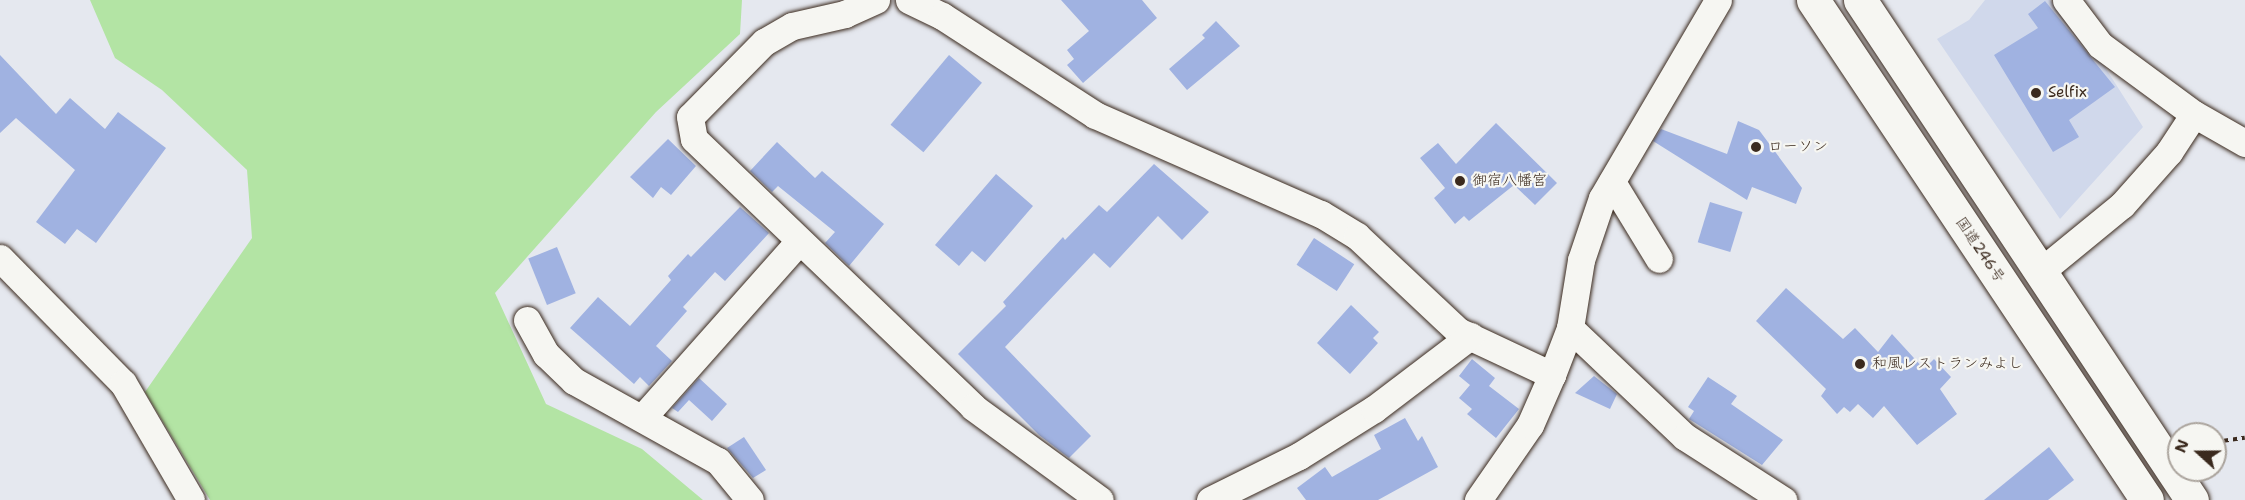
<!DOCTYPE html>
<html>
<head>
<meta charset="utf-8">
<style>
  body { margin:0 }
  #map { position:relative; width:2245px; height:500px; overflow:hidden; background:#e5e8ef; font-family:"Shantell Sans","Klee One",sans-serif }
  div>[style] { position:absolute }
  .built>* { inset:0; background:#d0d8eb }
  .green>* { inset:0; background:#b3e4a4 }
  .building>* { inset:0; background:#a0b2e1; transform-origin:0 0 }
  .path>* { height:4px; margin-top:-2px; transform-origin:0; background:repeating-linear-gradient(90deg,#3b2a1e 0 4.5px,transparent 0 9px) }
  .roads { filter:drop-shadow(0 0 2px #3b2a1e) drop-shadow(0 0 2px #3b2a1e) }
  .minor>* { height:27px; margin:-13.5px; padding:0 13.5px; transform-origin:13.5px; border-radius:13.5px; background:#f6f6f2 }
  .highway>* { height:33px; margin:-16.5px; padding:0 16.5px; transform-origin:16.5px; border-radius:16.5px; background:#f6f6f2 }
  .dots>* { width:16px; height:16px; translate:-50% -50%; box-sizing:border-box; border:3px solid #f6f6f2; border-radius:50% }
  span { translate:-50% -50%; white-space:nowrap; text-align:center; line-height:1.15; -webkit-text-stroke:4.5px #f6f6f2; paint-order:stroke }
  .poi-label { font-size:15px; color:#3b2a1e }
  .left { translate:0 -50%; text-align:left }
  .street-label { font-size:15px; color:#3b2a1e }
  .north { position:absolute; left:2167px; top:422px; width:60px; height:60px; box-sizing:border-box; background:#f6f6f2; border:2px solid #aba49d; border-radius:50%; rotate:291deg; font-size:16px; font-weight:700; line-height:24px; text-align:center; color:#3b2a1e }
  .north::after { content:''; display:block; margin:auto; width:21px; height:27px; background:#3b2a1e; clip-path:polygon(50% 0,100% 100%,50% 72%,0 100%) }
</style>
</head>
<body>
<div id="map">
  <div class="built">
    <i style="clip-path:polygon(1985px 0,2050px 0,2087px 39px,2143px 127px,2060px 219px,1937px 39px,1969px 20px)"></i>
  </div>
  <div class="green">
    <i style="clip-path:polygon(90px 0,742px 0,740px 34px,656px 112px,495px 293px,546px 404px,642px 449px,703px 500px,210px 500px,145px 392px,252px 238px,247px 170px,162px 90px,115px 58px)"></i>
  </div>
  <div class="building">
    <i style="clip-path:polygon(1061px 0,1142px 0,1157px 18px,1083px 83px,1067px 65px,1074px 59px,1067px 50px,1089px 31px)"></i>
    <i style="clip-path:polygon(2045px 1px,2115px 87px,2069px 120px,2079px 137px,2053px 152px,1994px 55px,2038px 28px,2028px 14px)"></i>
    <i style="clip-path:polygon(1216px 21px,1240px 46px,1187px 90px,1169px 69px,1205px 38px,1202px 35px)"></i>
    <i style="clip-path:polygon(0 55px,56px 114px,70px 98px,105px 129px,118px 112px,166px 148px,96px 243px,77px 229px,65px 244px,36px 222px,75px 170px,16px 118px,0 133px)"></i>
    <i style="left:949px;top:55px;width:43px;height:91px;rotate:40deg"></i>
    <i style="clip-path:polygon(1738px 121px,1759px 130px,1802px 188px,1796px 204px,1752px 187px,1747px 200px,1653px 141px,1661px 129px,1727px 154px)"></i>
    <i style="clip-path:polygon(1496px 123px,1557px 183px,1535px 205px,1514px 185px,1469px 221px,1464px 216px,1455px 224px,1434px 198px,1445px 188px,1420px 158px,1438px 143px,1456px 164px)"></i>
    <i style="clip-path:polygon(668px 139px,696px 166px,671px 195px,661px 187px,653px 198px,630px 177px)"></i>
    <i style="clip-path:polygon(777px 142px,815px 178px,822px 171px,884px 224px,849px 266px,825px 243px,835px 232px,778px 186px,772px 192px,750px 171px)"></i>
    <i style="clip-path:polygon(1154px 164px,1209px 212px,1182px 240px,1158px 216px,1110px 268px,1094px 253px,1005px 347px,1091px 436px,1069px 458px,1039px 435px,958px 354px,1006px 306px,1003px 302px,1063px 237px,1065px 240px,1099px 205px,1107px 212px)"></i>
    <i style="clip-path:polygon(996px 174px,1033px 206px,985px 262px,972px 251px,959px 266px,935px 245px)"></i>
    <i style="left:1710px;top:202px;width:34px;height:42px;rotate:17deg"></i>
    <i style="clip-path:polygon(740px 207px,769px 233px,725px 281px,715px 272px,683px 307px,687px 311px,656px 346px,672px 361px,649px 386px,640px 377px,634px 384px,570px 328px,598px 297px,630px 326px,671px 280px,668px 276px,688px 254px,691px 257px)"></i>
    <i style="left:1314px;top:238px;width:48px;height:32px;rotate:33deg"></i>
    <i style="left:557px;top:247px;width:50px;height:31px;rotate:68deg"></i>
    <i style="clip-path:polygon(1786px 288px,1843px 339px,1855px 328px,1878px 352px,1892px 334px,1924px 369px,1934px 359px,1951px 377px,1940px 389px,1957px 414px,1917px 445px,1884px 406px,1873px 418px,1858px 404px,1850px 412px,1844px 407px,1837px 414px,1821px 396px,1826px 389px,1756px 321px)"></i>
    <i style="clip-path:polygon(1351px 305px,1379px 332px,1373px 338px,1378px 343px,1350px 374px,1317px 343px)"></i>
    <i style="clip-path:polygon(1472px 359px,1495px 378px,1489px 386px,1519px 409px,1496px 438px,1467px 414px,1472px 409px,1459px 398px,1470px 385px,1459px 376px)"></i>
    <i style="clip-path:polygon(1594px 376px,1617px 394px,1610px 409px,1575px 393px)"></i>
    <i style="clip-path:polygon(1708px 377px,1737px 396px,1731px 404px,1783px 440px,1762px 465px,1689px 419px,1694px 411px,1688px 407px)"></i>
    <i style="clip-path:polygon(699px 378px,727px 404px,712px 421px,689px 400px,678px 412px,672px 408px)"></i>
    <i style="clip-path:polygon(1405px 418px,1418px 441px,1422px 436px,1438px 467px,1378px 500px,1306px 500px,1297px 488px,1325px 467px,1332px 477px,1381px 449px,1374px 435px)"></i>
    <i style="clip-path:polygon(744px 437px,766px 470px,753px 478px,727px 448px)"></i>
    <i style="clip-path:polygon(2049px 447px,2074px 480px,2048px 500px,1984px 500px)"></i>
  </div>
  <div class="path">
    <i style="left:2215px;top:442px;width:30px;rotate:-8deg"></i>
  </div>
  <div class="roads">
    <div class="minor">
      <i style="left:876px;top:0;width:34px;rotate:156deg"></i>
      <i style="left:845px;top:14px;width:54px;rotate:167.2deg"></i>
      <i style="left:792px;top:26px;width:32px;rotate:150deg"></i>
      <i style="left:764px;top:42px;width:105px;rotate:134.6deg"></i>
      <i style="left:690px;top:117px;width:22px;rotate:80deg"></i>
      <i style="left:694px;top:139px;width:387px;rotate:43.8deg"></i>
      <i style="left:973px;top:407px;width:157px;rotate:36.2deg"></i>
      <i style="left:909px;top:0;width:37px;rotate:26deg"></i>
      <i style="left:942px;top:16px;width:182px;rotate:32.9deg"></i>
      <i style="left:1095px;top:115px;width:247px;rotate:23.7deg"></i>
      <i style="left:1321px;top:214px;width:42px;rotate:31.4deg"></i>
      <i style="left:1357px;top:236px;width:139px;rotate:43.2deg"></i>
      <i style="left:1458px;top:331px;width:104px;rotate:25.1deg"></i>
      <i style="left:2066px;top:0;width:56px;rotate:52.9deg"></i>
      <i style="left:2100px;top:45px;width:117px;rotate:36.3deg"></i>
      <i style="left:2194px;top:114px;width:59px;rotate:29.6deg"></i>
      <i style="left:1612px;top:182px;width:90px;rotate:58.6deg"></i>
      <i style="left:0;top:258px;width:175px;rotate:45.5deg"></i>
      <i style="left:123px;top:383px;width:135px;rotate:59.8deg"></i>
      <i style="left:2040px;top:272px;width:106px;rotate:-39.3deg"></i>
      <i style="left:2122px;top:205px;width:71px;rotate:-48.4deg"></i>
      <i style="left:2169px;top:152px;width:45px;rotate:-56.7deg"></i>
      <i style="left:527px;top:320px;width:39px;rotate:61deg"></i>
      <i style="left:546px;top:354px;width:39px;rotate:44deg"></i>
      <i style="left:574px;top:381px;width:165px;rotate:29.1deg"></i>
      <i style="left:718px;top:461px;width:50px;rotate:50.6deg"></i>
      <i style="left:1570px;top:328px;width:158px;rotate:43.5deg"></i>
      <i style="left:1685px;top:437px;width:117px;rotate:32.7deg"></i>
      <i style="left:643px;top:417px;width:235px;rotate:-48.4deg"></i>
      <i style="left:1210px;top:500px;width:99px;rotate:-26.3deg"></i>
      <i style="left:1299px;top:456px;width:89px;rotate:-32.1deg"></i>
      <i style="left:1374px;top:409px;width:121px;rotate:-37.2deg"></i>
      <i style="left:1478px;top:500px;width:91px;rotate:-55.3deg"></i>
      <i style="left:1530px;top:425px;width:55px;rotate:-66.3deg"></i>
      <i style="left:1552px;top:375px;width:50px;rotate:-69deg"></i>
      <i style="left:1570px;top:328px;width:69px;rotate:-80.8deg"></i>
      <i style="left:1581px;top:260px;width:65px;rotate:-71.3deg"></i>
      <i style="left:1602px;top:198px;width:229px;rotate:-59.6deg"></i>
    </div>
    <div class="highway">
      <i style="left:1813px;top:0;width:601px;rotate:56.26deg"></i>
      <i style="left:1860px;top:0;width:600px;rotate:56.42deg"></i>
    </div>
  </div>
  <div class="dots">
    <i style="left:2036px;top:93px;background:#3b2a1e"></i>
    <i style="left:1756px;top:147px;background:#3b2a1e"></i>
    <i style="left:1460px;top:181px;background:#3b2a1e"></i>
    <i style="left:1860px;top:364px;background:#3b2a1e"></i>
  </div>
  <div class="poi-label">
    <span class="left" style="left:2048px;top:93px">Selfix</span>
    <span class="left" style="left:1768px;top:147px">ローソン</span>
    <span class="left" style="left:1472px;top:181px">御宿八幡宮</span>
    <span class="left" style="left:1872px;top:364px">和風レストランみよし</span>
  </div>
  <div class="street-label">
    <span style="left:1980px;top:250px;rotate:56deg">国道246号</span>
  </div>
  <div class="north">N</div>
</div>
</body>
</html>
